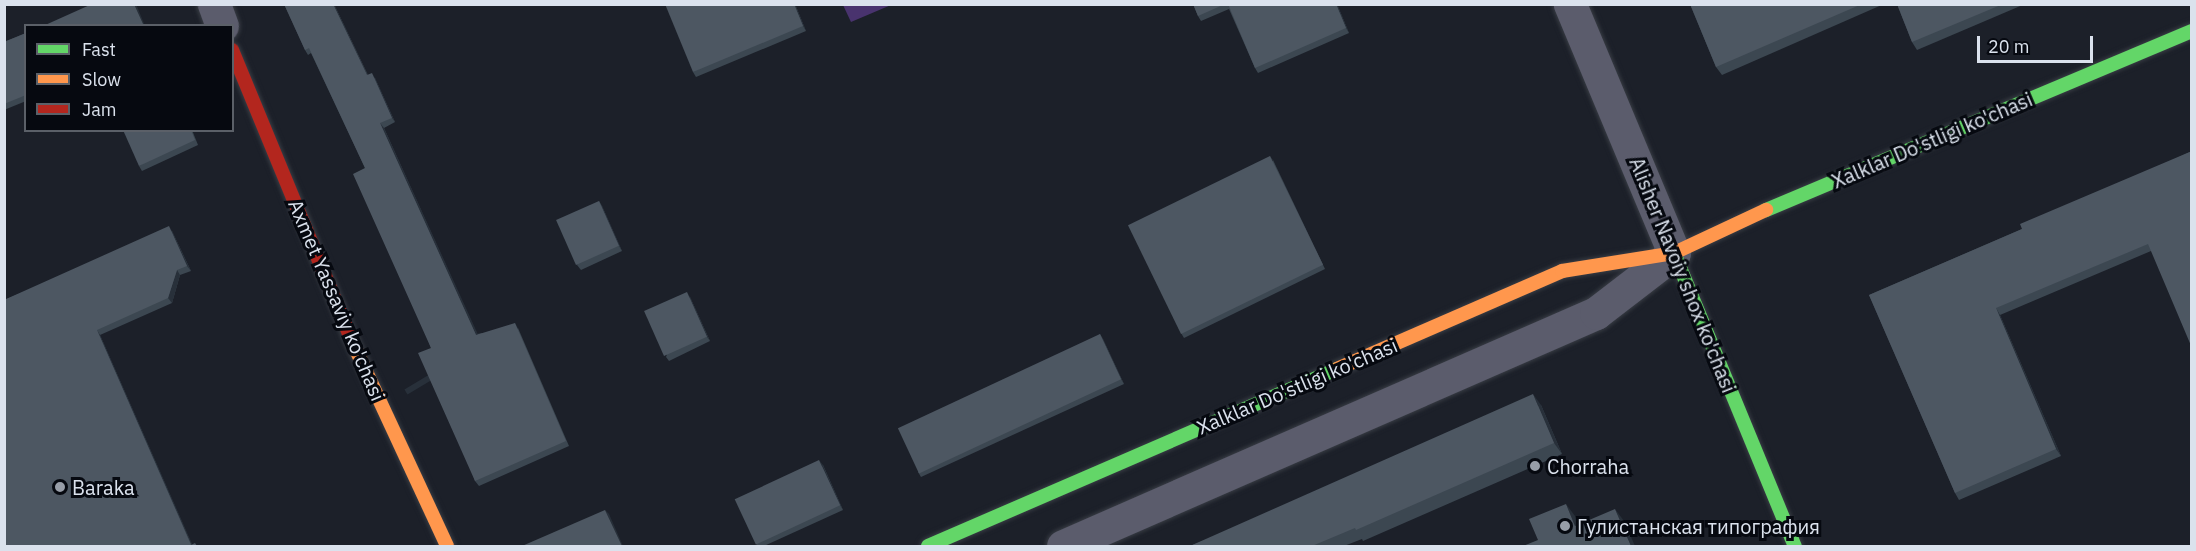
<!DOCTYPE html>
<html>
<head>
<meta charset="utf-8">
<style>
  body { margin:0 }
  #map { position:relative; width:2196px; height:551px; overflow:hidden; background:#1c2029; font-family:"IBM Plex Sans",sans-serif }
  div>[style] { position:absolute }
  .green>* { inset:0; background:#49336e }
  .roads { filter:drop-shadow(0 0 2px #383c44) drop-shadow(0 0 2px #383c44) }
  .street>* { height:33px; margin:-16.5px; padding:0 16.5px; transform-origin:16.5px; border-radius:16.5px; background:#5b5c6c }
  .fast>* { height:14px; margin:-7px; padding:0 7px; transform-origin:7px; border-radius:7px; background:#63d668 }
  .slow>* { height:14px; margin:-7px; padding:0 7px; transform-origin:7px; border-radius:7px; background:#ff974d }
  .jam>* { height:14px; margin:-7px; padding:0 7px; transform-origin:7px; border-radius:7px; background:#b3261e }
  .wall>* { inset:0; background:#3c4751 }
  .shaded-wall>* { inset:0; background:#28303a; transform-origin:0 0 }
  .building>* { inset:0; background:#4d5762; transform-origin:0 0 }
  .dots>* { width:16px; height:16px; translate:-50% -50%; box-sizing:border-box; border:3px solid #060910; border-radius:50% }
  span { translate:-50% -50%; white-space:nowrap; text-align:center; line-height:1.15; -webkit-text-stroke:6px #060910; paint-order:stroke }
  .street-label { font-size:20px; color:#dbe2ed }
  .poi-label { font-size:20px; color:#dbe2ed }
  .left { translate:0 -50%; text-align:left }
  .frame { position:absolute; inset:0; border:6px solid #dbe2ed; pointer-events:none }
  .legend { position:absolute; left:24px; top:24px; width:210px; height:108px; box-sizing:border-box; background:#060910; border:2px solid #5b6068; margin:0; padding:8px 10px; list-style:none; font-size:18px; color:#dbe2ed }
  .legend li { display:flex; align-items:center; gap:12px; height:30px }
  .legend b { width:30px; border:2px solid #5b6068 }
  .scale { position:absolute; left:1977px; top:36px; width:116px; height:27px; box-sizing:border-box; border:3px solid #dbe2ed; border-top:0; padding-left:8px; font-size:18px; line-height:21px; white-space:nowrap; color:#dbe2ed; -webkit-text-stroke:4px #060910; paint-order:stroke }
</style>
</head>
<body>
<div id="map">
  <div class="green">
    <i style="clip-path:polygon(843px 5px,891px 5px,851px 22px)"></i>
  </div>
  <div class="roads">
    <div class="street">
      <i style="left:214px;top:4px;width:23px;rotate:70deg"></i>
      <i style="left:1063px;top:546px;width:582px;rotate:-23.61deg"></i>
      <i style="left:1596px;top:313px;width:98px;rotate:-37.6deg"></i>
      <i style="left:1674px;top:253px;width:270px;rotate:-112.7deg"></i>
    </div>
    <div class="fast">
      <i style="left:1766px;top:210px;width:462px;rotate:-22.8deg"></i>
      <i style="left:1674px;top:253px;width:317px;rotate:67.6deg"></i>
      <i style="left:928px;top:546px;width:446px;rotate:-23.4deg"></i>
    </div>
    <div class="slow">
      <i style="left:351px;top:339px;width:228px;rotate:65.1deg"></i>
      <i style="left:1337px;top:369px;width:245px;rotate:-23.5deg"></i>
      <i style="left:1562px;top:271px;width:113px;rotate:-9.1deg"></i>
      <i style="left:1674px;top:253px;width:102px;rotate:-25.1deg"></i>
    </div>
    <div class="jam">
      <i style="left:232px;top:50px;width:313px;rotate:67.6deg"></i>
    </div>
  </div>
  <div class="wall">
    <i style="clip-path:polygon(284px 4px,334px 4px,368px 75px,375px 78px,395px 122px,384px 128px,477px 334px,518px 328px,569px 446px,479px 486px,475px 481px,431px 348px,365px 168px,311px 53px,308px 55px,305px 50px)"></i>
    <i style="clip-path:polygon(795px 4px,806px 31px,696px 77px,693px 72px)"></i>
    <i style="clip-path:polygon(1193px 4px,1337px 4px,1349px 33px,1258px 73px,1255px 68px,1229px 9px,1201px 21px,1198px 16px)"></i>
    <i style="clip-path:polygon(1690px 4px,1884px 4px,1722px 75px,1716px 67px)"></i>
    <i style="clip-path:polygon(1897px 4px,2025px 4px,1917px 50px,1912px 42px)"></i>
    <i style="clip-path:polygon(26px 33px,26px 101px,4px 110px,4px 42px)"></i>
    <i style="clip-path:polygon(192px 130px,198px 145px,142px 171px,139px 166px)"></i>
    <i style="clip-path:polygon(2192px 151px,2151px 251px,2000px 315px,2061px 456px,1959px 500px,1955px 493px,1869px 295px,2022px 229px)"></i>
    <i style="clip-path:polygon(1273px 160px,1325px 269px,1184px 338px,1181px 333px)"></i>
    <i style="clip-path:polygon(599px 201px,602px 206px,622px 251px,581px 270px,577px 265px)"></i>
    <i style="clip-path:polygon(172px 231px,191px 271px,180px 275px,172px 303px,100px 335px,192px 545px,197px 546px,4px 546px,4px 300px)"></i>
    <i style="clip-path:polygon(690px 297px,710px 341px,669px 361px,666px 357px)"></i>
    <i style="clip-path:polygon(1100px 334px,1103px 339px,1124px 384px,921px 477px,918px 472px)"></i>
    <i style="clip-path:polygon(1541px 405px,1562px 454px,1363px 541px,1362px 539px,1344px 546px,1190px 546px)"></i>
    <i style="clip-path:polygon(823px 465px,843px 510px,764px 546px,758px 546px,756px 544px)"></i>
  </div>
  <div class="shaded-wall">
    <i style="clip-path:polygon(134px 4px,136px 4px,145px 26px,144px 26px)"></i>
    <i style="clip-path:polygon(333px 4px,334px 4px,370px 80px,367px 75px)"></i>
    <i style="clip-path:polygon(794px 4px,795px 4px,806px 31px,803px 26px)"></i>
    <i style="clip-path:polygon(1336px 4px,1337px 4px,1349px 33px,1346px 28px)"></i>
    <i style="clip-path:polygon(372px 73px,375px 78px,395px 122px,392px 118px)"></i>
    <i style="clip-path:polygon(380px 123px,384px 128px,480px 339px,476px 335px)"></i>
    <i style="left:1270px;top:156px;width:5px;height:121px;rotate:53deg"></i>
    <i style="clip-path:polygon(599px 201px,602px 206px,622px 251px,619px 246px)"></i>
    <i style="clip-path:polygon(169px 226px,172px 231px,191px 271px,187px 266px)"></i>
    <i style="clip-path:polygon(177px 270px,180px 275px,172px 303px,168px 298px)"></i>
    <i style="clip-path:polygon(687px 292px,690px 297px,710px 341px,707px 337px)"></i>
    <i style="clip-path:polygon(1996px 308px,2000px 315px,2061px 456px,2056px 449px)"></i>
    <i style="left:515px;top:323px;width:6px;height:129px;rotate:59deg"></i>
    <i style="clip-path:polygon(97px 330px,100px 335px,193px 546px,192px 546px)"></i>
    <i style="clip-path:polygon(1100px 334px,1103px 339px,1124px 384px,1121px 379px)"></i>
    <i style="clip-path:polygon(1533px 394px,1541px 405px,1562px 454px,1554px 443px)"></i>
    <i style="clip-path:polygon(819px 460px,823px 465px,843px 510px,840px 505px)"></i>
    <i style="clip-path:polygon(1566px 504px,1575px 516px,1584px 538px,1575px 526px)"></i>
    <i style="clip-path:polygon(1615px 509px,1624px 521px,1635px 546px,1631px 546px)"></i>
    <i style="clip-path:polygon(605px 510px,609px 514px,623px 546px,622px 546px)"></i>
  </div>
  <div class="building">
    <i style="clip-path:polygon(92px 4px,134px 4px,144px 26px,43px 26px)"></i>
    <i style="clip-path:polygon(284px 4px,333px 4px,367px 75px,372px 73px,392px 118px,380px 123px,476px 335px,515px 323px,566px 441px,475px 481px,418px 353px,431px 348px,353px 174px,365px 168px,309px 48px,305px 50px)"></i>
    <i style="clip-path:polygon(665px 4px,794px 4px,803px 26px,693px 72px)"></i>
    <i style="clip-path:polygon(1193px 4px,1225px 4px,1198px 16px)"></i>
    <i style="clip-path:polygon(1228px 4px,1336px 4px,1346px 28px,1255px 68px)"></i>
    <i style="clip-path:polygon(1690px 4px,1862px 4px,1716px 67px)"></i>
    <i style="clip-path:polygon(1897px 4px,2003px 4px,1912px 42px)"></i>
    <i style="clip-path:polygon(26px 33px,26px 95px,4px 104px,4px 42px)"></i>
    <i style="clip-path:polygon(123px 130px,191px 130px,195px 140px,139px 166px)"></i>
    <i style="clip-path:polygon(2192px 151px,2192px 348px,2148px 244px,1996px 308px,2056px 449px,1955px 493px,1869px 295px,2022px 229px,2020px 224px)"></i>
    <i style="left:1270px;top:156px;width:121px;height:158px;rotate:64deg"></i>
    <i style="left:599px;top:201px;width:49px;height:47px;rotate:66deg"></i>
    <i style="clip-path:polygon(169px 226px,187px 266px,177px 270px,168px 298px,97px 330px,191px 545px,195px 543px,197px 546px,4px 546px,4px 300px)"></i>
    <i style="left:687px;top:292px;width:49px;height:47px;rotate:66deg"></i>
    <i style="left:1100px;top:334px;width:50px;height:223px;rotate:65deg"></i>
    <i style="clip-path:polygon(1533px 394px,1554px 443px,1356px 530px,1355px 528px,1312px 546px,1190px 546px)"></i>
    <i style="left:819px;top:460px;width:50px;height:93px;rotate:65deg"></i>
    <i style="clip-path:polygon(1566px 504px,1575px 526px,1615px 509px,1631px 546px,1523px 546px,1538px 540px,1529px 519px)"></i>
    <i style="clip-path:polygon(605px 510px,622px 546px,522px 546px)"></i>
  </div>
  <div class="dots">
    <i style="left:1535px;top:466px;background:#989ea8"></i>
    <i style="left:60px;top:487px;background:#989ea8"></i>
    <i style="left:1565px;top:526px;background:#989ea8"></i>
  </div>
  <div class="street-label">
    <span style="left:1932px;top:140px;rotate:-23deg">Xalklar Do'stligi ko'chasi</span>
    <span style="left:1683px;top:275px;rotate:68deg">Alisher Navoiy shox ko'chasi</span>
    <span style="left:337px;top:300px;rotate:67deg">Axmet Yassaviy ko'chasi</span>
    <span style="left:1297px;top:386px;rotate:-23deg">Xalklar Do'stligi ko'chasi</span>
  </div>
  <div class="poi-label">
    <span class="left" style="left:1547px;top:466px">Chorraha</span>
    <span class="left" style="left:72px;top:487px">Baraka</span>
    <span class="left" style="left:1577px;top:526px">Гулистанская типография</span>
  </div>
  <div class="frame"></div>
  <ul class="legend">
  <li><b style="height:8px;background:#63d668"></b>Fast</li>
  <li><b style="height:8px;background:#ff974d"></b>Slow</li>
  <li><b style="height:8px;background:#b3261e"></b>Jam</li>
  </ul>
  <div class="scale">20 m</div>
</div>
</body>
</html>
